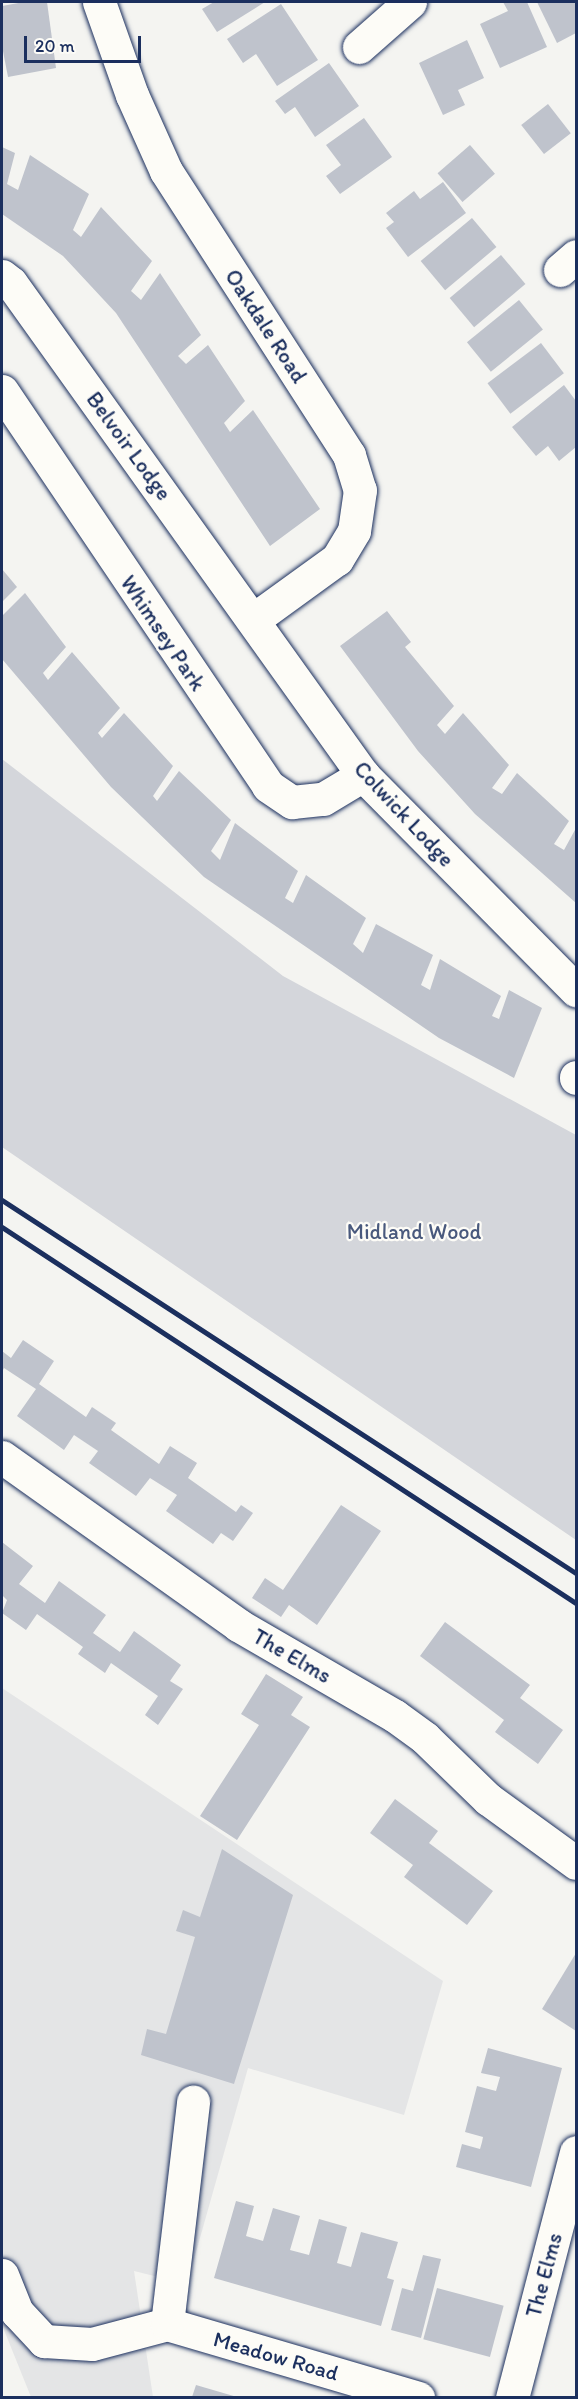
<!DOCTYPE html>
<html>
<head>
<meta charset="utf-8">
<style>
  body { margin:0 }
  #map { position:relative; width:578px; height:2399px; overflow:hidden; background:#f4f4f1; font-family:Itim,sans-serif }
  div>[style] { position:absolute }
  .built>* { inset:0; background:#e4e5e6 }
  .green>* { inset:0; background:#d4d6db }
  .building>* { inset:0; background:#bfc3cc; transform-origin:0 0 }
  .roads { filter:drop-shadow(0 0 2px #1b2f5e) drop-shadow(0 0 2px #1b2f5e) }
  .minor>* { height:33px; margin:-16.5px; padding:0 16.5px; transform-origin:16.5px; border-radius:16.5px; background:#fdfcf7 }
  .rail>* { height:4.5px; margin:-2.25px; padding:0 2.25px; transform-origin:2.25px; border-radius:2.25px; background:#1b2f5e }
  span { translate:-50% -50%; white-space:nowrap; text-align:center; line-height:1.15; -webkit-text-stroke:4.5px #fdfcf7; paint-order:stroke }
  .street-label { font-size:22px; color:#1b2f5e }
  .park-label { font-size:22px; color:#49597d }
  .frame { position:absolute; inset:0; border:3px solid #1b2f5e; pointer-events:none }
  .scale { position:absolute; left:24px; top:36px; width:117px; height:27px; box-sizing:border-box; border:3px solid #1b2f5e; border-top:0; padding-left:8px; font-size:18px; line-height:21px; white-space:nowrap; color:#1b2f5e; -webkit-text-stroke:4px #fdfcf7; paint-order:stroke }
</style>
</head>
<body>
<div id="map">
  <div class="built">
    <i style="clip-path:polygon(2px 1688px,443px 1981px,404px 2115px,248px 2068px,187px 2284px,134px 2271px,153px 2397px,31px 2397px,2px 2325px)"></i>
  </div>
  <div class="green">
    <i style="clip-path:polygon(2px 759px,283px 976px,576px 1135px,576px 1540px,2px 1147px)"></i>
  </div>
  <div class="building">
    <i style="clip-path:polygon(24px 2px,47px 2px,56px 68px,8px 77px,2px 46px,2px 6px)"></i>
    <i style="clip-path:polygon(214px 2px,265px 2px,217px 32px,202px 9px)"></i>
    <i style="clip-path:polygon(503px 2px,527px 2px,547px 47px,500px 68px,480px 24px,508px 11px)"></i>
    <i style="clip-path:polygon(537px 2px,576px 2px,576px 33px,557px 43px)"></i>
    <i style="clip-path:polygon(281px 4px,318px 60px,277px 86px,256px 54px,243px 63px,227px 39px)"></i>
    <i style="clip-path:polygon(467px 40px,484px 78px,458px 90px,465px 105px,443px 115px,419px 63px)"></i>
    <i style="clip-path:polygon(329px 63px,359px 106px,315px 137px,295px 107px,285px 114px,275px 101px)"></i>
    <i style="left:548px;top:104px;width:37px;height:34px;rotate:52deg"></i>
    <i style="clip-path:polygon(364px 118px,392px 157px,340px 194px,326px 176px,341px 165px,326px 145px)"></i>
    <i style="left:470px;top:145px;width:38px;height:43px;rotate:49deg"></i>
    <i style="clip-path:polygon(2px 147px,15px 153px,7px 184px,18px 190px,30px 155px,89px 194px,73px 230px,81px 237px,101px 207px,152px 261px,131px 291px,141px 300px,160px 273px,201px 335px,178px 356px,186px 364px,208px 345px,245px 401px,224px 423px,230px 432px,253px 410px,320px 509px,270px 546px,116px 313px,63px 256px,2px 214px)"></i>
    <i style="clip-path:polygon(443px 182px,466px 213px,408px 257px,386px 228px,394px 222px,386px 213px,414px 191px,420px 199px)"></i>
    <i style="left:472px;top:218px;width:38px;height:67px;rotate:50deg"></i>
    <i style="left:501px;top:255px;width:38px;height:67px;rotate:50deg"></i>
    <i style="left:519px;top:300px;width:38px;height:67px;rotate:51deg"></i>
    <i style="left:541px;top:343px;width:38px;height:67px;rotate:53deg"></i>
    <i style="clip-path:polygon(564px 385px,576px 401px,576px 447px,559px 461px,548px 446px,536px 456px,512px 427px)"></i>
    <i style="clip-path:polygon(2px 569px,17px 587px,2px 602px)"></i>
    <i style="clip-path:polygon(25px 593px,66px 647px,43px 673px,48px 680px,72px 652px,120px 708px,98px 733px,102px 738px,124px 713px,173px 766px,153px 796px,157px 801px,179px 771px,231px 820px,211px 851px,220px 860px,235px 823px,298px 871px,285px 898px,293px 903px,306px 875px,366px 918px,353px 944px,363px 953px,376px 924px,433px 955px,421px 985px,430px 990px,440px 959px,501px 996px,492px 1016px,499px 1019px,509px 990px,542px 1008px,514px 1078px,439px 1038px,204px 877px,111px 787px,2px 659px,2px 616px)"></i>
    <i style="clip-path:polygon(387px 611px,411px 642px,405px 647px,454px 706px,437px 725px,445px 734px,463px 713px,509px 765px,492px 788px,502px 794px,517px 773px,569px 821px,554px 844px,564px 850px,576px 828px,576px 903px,475px 814px,418px 751px,340px 646px)"></i>
    <i style="clip-path:polygon(23px 1340px,54px 1361px,39px 1384px,86px 1417px,92px 1407px,116px 1423px,111px 1430px,159px 1464px,170px 1446px,197px 1463px,188px 1478px,236px 1512px,241px 1505px,253px 1513px,233px 1541px,221px 1533px,213px 1544px,166px 1511px,177px 1495px,150px 1478px,136px 1496px,89px 1463px,98px 1451px,74px 1435px,64px 1450px,17px 1416px,36px 1389px,4px 1368px,2px 1372px,2px 1351px,11px 1358px)"></i>
    <i style="clip-path:polygon(341px 1505px,381px 1531px,317px 1625px,289px 1605px,281px 1617px,252px 1598px,265px 1578px,283px 1590px)"></i>
    <i style="clip-path:polygon(2px 1542px,33px 1566px,19px 1584px,45px 1603px,59px 1581px,106px 1615px,93px 1633px,120px 1652px,134px 1631px,181px 1665px,170px 1681px,183px 1689px,158px 1725px,145px 1715px,158px 1696px,111px 1663px,105px 1673px,78px 1654px,83px 1647px,37px 1614px,26px 1630px,2px 1613px,7px 1600px,2px 1595px)"></i>
    <i style="clip-path:polygon(445px 1622px,530px 1685px,520px 1698px,563px 1730px,538px 1764px,495px 1732px,504px 1720px,420px 1656px)"></i>
    <i style="clip-path:polygon(266px 1674px,303px 1697px,291px 1715px,310px 1727px,237px 1840px,200px 1816px,259px 1725px,241px 1714px)"></i>
    <i style="clip-path:polygon(395px 1799px,438px 1831px,429px 1843px,493px 1891px,467px 1925px,404px 1877px,413px 1865px,370px 1833px)"></i>
    <i style="clip-path:polygon(222px 1849px,293px 1895px,234px 2084px,141px 2055px,147px 2029px,166px 2034px,195px 1937px,176px 1931px,183px 1910px,200px 1917px)"></i>
    <i style="clip-path:polygon(576px 1953px,576px 2031px,542px 2009px)"></i>
    <i style="clip-path:polygon(488px 2048px,562px 2068px,531px 2187px,456px 2167px,462px 2144px,480px 2149px,482px 2142px,483px 2137px,465px 2132px,477px 2086px,496px 2091px,500px 2077px,481px 2073px)"></i>
    <i style="clip-path:polygon(236px 2201px,254px 2206px,246px 2236px,263px 2241px,273px 2208px,300px 2216px,290px 2250px,309px 2255px,319px 2219px,347px 2227px,337px 2263px,351px 2267px,361px 2232px,398px 2242px,387px 2278px,394px 2280px,381px 2326px,214px 2278px)"></i>
    <i style="clip-path:polygon(423px 2255px,441px 2259px,421px 2338px,391px 2330px,402px 2288px,413px 2291px)"></i>
    <i style="left:437px;top:2288px;width:69px;height:53px;rotate:15deg"></i>
    <i style="clip-path:polygon(196px 2385px,237px 2397px,192px 2397px)"></i>
  </div>
  <div class="roads">
    <div class="minor">
      <i style="left:99px;top:2px;width:99px;rotate:70.5deg"></i>
      <i style="left:132px;top:95px;width:83px;rotate:65.9deg"></i>
      <i style="left:166px;top:171px;width:338px;rotate:57.2deg"></i>
      <i style="left:349px;top:455px;width:37px;rotate:73deg"></i>
      <i style="left:360px;top:490px;width:41px;rotate:98.3deg"></i>
      <i style="left:354px;top:531px;width:33px;rotate:121deg"></i>
      <i style="left:337px;top:559px;width:102px;rotate:144.1deg"></i>
      <i style="left:359px;top:47px;width:68px;rotate:-41.4deg"></i>
      <i style="left:560px;top:270px;width:21px;rotate:-41deg"></i>
      <i style="left:2px;top:276px;width:11px;rotate:38deg"></i>
      <i style="left:11px;top:283px;width:605px;rotate:54.42deg"></i>
      <i style="left:363px;top:775px;width:303px;rotate:45.3deg"></i>
      <i style="left:2px;top:391px;width:476px;rotate:56deg"></i>
      <i style="left:268px;top:786px;width:29px;rotate:34deg"></i>
      <i style="left:292px;top:802px;width:31px;rotate:-6deg"></i>
      <i style="left:323px;top:799px;width:47px;rotate:-31deg"></i>
      <i style="left:576px;top:1078px;width:1px;rotate:-90deg"></i>
      <i style="left:2px;top:1457px;width:290px;rotate:35.4deg"></i>
      <i style="left:238px;top:1625px;width:181px;rotate:30.1deg"></i>
      <i style="left:395px;top:1716px;width:37px;rotate:36deg"></i>
      <i style="left:425px;top:1738px;width:88px;rotate:44.1deg"></i>
      <i style="left:488px;top:1799px;width:109px;rotate:36deg"></i>
      <i style="left:2px;top:2275px;width:40px;rotate:68deg"></i>
      <i style="left:17px;top:2312px;width:40px;rotate:47deg"></i>
      <i style="left:44px;top:2341px;width:48px;rotate:3.6deg"></i>
      <i style="left:92px;top:2344px;width:78px;rotate:-14.9deg"></i>
      <i style="left:167px;top:2324px;width:262px;rotate:16.4deg"></i>
      <i style="left:167px;top:2324px;width:224px;rotate:-83.3deg"></i>
      <i style="left:512px;top:2398px;width:254px;rotate:-75.4deg"></i>
    </div>
  </div>
  <div class="rail">
    <i style="left:2px;top:1200px;width:685px;rotate:33.02deg"></i>
    <i style="left:2px;top:1227px;width:686px;rotate:33.23deg"></i>
  </div>
  <div class="street-label">
    <span style="left:266px;top:326px;rotate:57deg">Oakdale Road</span>
    <span style="left:129px;top:446px;rotate:54deg">Belvoir Lodge</span>
    <span style="left:163px;top:633px;rotate:56deg">Whimsey Park</span>
    <span style="left:404px;top:814px;rotate:47deg">Colwick Lodge</span>
    <span style="left:292px;top:1656px;rotate:30deg">The Elms</span>
    <span style="left:544px;top:2275px;rotate:-75deg">The Elms</span>
    <span style="left:276px;top:2356px;rotate:16deg">Meadow Road</span>
  </div>
  <div class="park-label">
    <span style="left:414px;top:1232px">Midland Wood</span>
  </div>
  <div class="frame"></div>
  <div class="scale">20 m</div>
</div>
</body>
</html>
